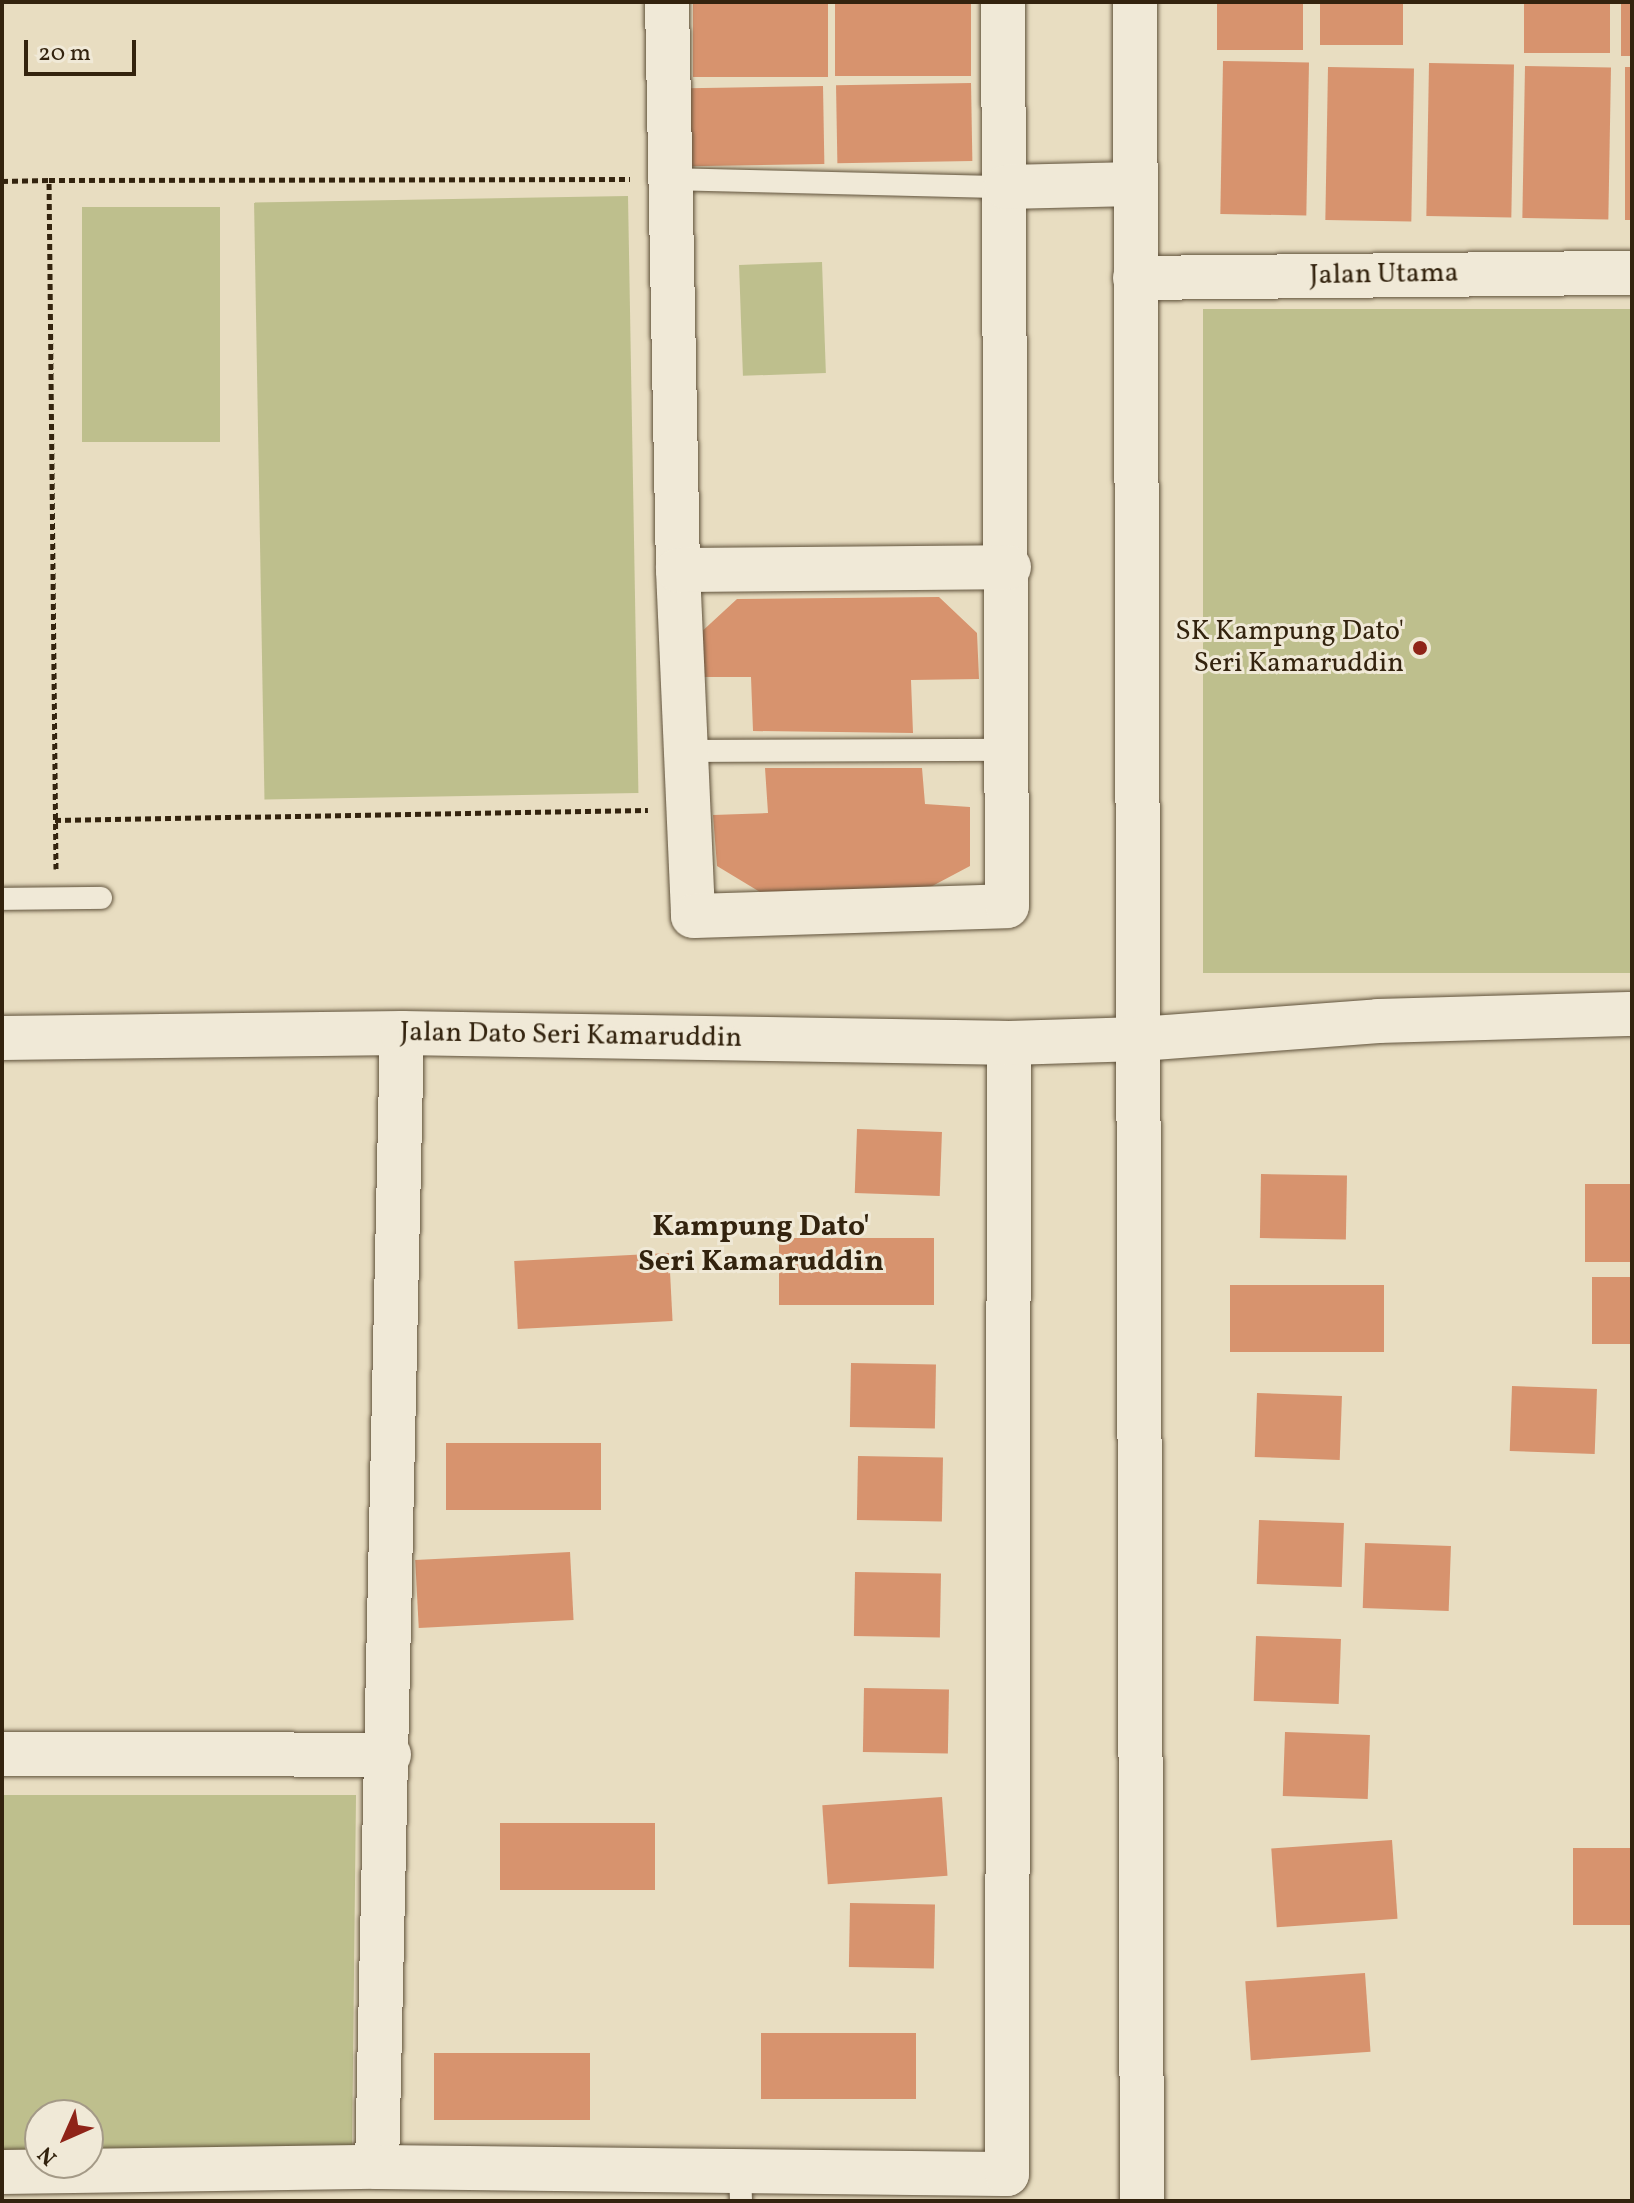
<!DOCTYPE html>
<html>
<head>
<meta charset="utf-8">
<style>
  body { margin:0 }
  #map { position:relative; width:1634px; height:2203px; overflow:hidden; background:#e8ddc1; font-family:Vollkorn,serif }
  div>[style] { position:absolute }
  .green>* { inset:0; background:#bebf8d; transform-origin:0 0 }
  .building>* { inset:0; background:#d7936e; transform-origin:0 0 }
  .path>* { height:5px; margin-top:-2.5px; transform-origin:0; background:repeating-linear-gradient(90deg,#33230e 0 6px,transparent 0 10px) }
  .roads { filter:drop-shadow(0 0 2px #60523b) drop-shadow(0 0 2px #60523b) }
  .service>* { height:22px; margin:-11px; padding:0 11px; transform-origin:11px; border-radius:11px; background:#f0e9d7 }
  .minor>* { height:44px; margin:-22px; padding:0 22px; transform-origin:22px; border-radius:22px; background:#f0e9d7 }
  .tertiary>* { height:44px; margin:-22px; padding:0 22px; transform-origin:22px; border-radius:22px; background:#f0e9d7 }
  .dots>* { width:22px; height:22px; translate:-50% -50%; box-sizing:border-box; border:4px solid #f0e9d7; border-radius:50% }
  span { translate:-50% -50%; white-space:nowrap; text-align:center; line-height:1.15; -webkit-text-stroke:6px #f0e9d7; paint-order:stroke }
  .street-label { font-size:28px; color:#33230e }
  .poi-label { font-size:28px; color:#33230e }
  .right { translate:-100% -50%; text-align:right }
  .neighbourhood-label { font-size:30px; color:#33230e; font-weight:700 }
  .frame { position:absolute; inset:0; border:4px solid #33230e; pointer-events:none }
  .north { position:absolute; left:24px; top:2099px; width:80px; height:80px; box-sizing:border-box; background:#f0e9d7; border:2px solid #a49a87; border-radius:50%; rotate:225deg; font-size:22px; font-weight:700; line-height:32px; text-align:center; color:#33230e }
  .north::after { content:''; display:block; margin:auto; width:28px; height:36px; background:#8f2418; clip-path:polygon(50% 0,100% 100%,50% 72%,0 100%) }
  .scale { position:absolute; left:24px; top:40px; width:112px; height:36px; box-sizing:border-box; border:4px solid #33230e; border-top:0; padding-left:10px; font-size:24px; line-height:28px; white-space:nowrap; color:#33230e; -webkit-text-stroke:6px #f0e9d7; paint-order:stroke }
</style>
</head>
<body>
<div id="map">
  <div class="green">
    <i style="left:628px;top:196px;width:597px;height:374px;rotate:89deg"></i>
    <i style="left:82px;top:207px;width:138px;height:235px"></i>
    <i style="left:822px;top:262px;width:111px;height:83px;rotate:88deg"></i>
    <i style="left:1632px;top:309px;width:664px;height:429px;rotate:90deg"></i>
    <i style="clip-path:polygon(2px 1795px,356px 1795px,352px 2151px,88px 2150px,88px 2115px,40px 2115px,40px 2150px,2px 2150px)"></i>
  </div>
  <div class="building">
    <i style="left:693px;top:2px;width:135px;height:75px"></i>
    <i style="left:835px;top:2px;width:136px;height:74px"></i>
    <i style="left:1217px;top:2px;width:86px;height:48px"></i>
    <i style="left:1320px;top:2px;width:83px;height:43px"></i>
    <i style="left:1524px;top:2px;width:86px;height:51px"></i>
    <i style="left:1621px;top:2px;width:11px;height:54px"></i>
    <i style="left:1223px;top:61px;width:86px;height:153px;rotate:1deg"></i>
    <i style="left:1429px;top:63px;width:85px;height:153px;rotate:1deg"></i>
    <i style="left:1525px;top:66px;width:86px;height:152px;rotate:1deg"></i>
    <i style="left:1328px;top:67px;width:86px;height:153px;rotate:1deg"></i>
    <i style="left:1625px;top:67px;width:7px;height:153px"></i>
    <i style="left:971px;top:83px;width:78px;height:135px;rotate:89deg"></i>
    <i style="left:823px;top:86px;width:78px;height:135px;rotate:89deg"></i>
    <i style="clip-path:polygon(939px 597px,977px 633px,979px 679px,911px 680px,913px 733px,753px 731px,751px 677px,699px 677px,698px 635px,737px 599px)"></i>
    <i style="clip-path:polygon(765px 768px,922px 768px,925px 804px,970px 807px,970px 866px,921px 892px,760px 892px,717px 866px,713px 815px,768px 813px)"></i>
    <i style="left:857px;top:1129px;width:85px;height:64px;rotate:2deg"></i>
    <i style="left:1261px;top:1174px;width:86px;height:64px;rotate:1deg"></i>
    <i style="left:1632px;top:1184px;width:78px;height:47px;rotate:90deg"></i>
    <i style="left:779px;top:1238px;width:155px;height:67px"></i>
    <i style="left:669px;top:1253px;width:68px;height:155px;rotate:87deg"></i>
    <i style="left:1592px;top:1277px;width:40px;height:67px"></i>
    <i style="left:1230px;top:1285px;width:154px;height:67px"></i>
    <i style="left:851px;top:1363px;width:85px;height:64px;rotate:1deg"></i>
    <i style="left:1512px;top:1386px;width:85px;height:65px;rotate:2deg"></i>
    <i style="left:1257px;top:1393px;width:85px;height:64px;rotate:2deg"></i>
    <i style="left:446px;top:1443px;width:155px;height:67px"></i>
    <i style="left:858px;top:1456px;width:85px;height:64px;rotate:1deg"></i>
    <i style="left:1259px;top:1520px;width:85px;height:64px;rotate:2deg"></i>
    <i style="left:1365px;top:1543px;width:86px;height:65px;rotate:2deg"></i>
    <i style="left:570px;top:1552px;width:68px;height:155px;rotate:87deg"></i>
    <i style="left:855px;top:1572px;width:86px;height:64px;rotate:1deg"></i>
    <i style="left:1256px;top:1636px;width:85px;height:65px;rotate:2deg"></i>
    <i style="left:864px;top:1688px;width:85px;height:64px;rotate:1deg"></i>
    <i style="left:1285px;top:1732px;width:85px;height:64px;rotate:2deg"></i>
    <i style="left:942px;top:1797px;width:79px;height:120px;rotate:86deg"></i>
    <i style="left:500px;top:1823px;width:155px;height:67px"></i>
    <i style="left:1392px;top:1840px;width:79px;height:121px;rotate:86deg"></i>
    <i style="left:1632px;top:1848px;width:77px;height:59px;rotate:90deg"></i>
    <i style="left:850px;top:1903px;width:85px;height:64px;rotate:1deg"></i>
    <i style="left:1365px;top:1973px;width:79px;height:120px;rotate:86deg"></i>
    <i style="left:761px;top:2033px;width:155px;height:66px"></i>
    <i style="left:434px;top:2053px;width:156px;height:67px"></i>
  </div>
  <div class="path">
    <i style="left:2px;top:181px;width:47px;rotate:-1.2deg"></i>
    <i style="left:55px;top:820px;width:593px;rotate:-0.97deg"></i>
    <i style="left:56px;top:869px;width:689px;rotate:-90.58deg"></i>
    <i style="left:49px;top:180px;width:581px;rotate:-0.1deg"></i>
  </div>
  <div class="roads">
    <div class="service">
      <i style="left:668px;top:179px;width:338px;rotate:1.4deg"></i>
      <i style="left:686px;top:751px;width:322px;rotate:-0.2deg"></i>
      <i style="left:2px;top:899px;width:99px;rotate:-0.6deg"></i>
      <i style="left:740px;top:2172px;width:29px;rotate:88deg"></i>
    </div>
    <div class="minor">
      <i style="left:667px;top:2px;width:568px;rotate:88.89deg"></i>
      <i style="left:678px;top:570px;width:346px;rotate:87.5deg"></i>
      <i style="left:693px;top:916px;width:314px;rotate:-1.8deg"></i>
      <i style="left:1007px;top:906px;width:904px;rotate:-90.25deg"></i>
      <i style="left:1006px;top:187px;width:129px;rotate:-1.3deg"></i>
      <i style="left:1135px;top:278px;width:497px;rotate:-0.6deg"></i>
      <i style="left:678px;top:570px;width:331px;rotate:-0.5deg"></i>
      <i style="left:1140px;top:1039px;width:239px;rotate:-4.3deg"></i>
      <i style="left:1378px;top:1021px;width:254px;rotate:-1.6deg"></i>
      <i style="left:2px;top:1754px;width:387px;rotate:0.1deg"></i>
      <i style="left:377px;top:2167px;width:1134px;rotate:-88.74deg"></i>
      <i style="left:2px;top:2172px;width:375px;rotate:-0.8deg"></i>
      <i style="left:377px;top:2167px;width:630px;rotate:0.64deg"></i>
      <i style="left:1007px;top:2174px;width:1131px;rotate:-89.9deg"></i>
    </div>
    <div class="tertiary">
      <i style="left:1135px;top:2px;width:2199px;rotate:89.82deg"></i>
      <i style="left:2px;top:1038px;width:400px;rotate:-0.7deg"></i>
      <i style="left:402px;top:1033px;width:607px;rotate:0.94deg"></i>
      <i style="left:1009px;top:1043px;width:131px;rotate:-1.7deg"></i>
    </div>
  </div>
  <div class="dots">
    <i style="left:1420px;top:648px;background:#8f2418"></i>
  </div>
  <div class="street-label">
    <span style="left:1384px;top:275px;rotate:-1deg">Jalan Utama</span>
    <span style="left:571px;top:1036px;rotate:1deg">Jalan Dato Seri Kamaruddin</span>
  </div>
  <div class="poi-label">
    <span class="right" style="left:1404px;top:648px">SK Kampung Dato'<br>Seri Kamaruddin</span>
  </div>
  <div class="neighbourhood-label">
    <span style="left:761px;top:1244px">Kampung Dato'<br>Seri Kamaruddin</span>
  </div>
  <div class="frame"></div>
  <div class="north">N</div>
  <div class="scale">20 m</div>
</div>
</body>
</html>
